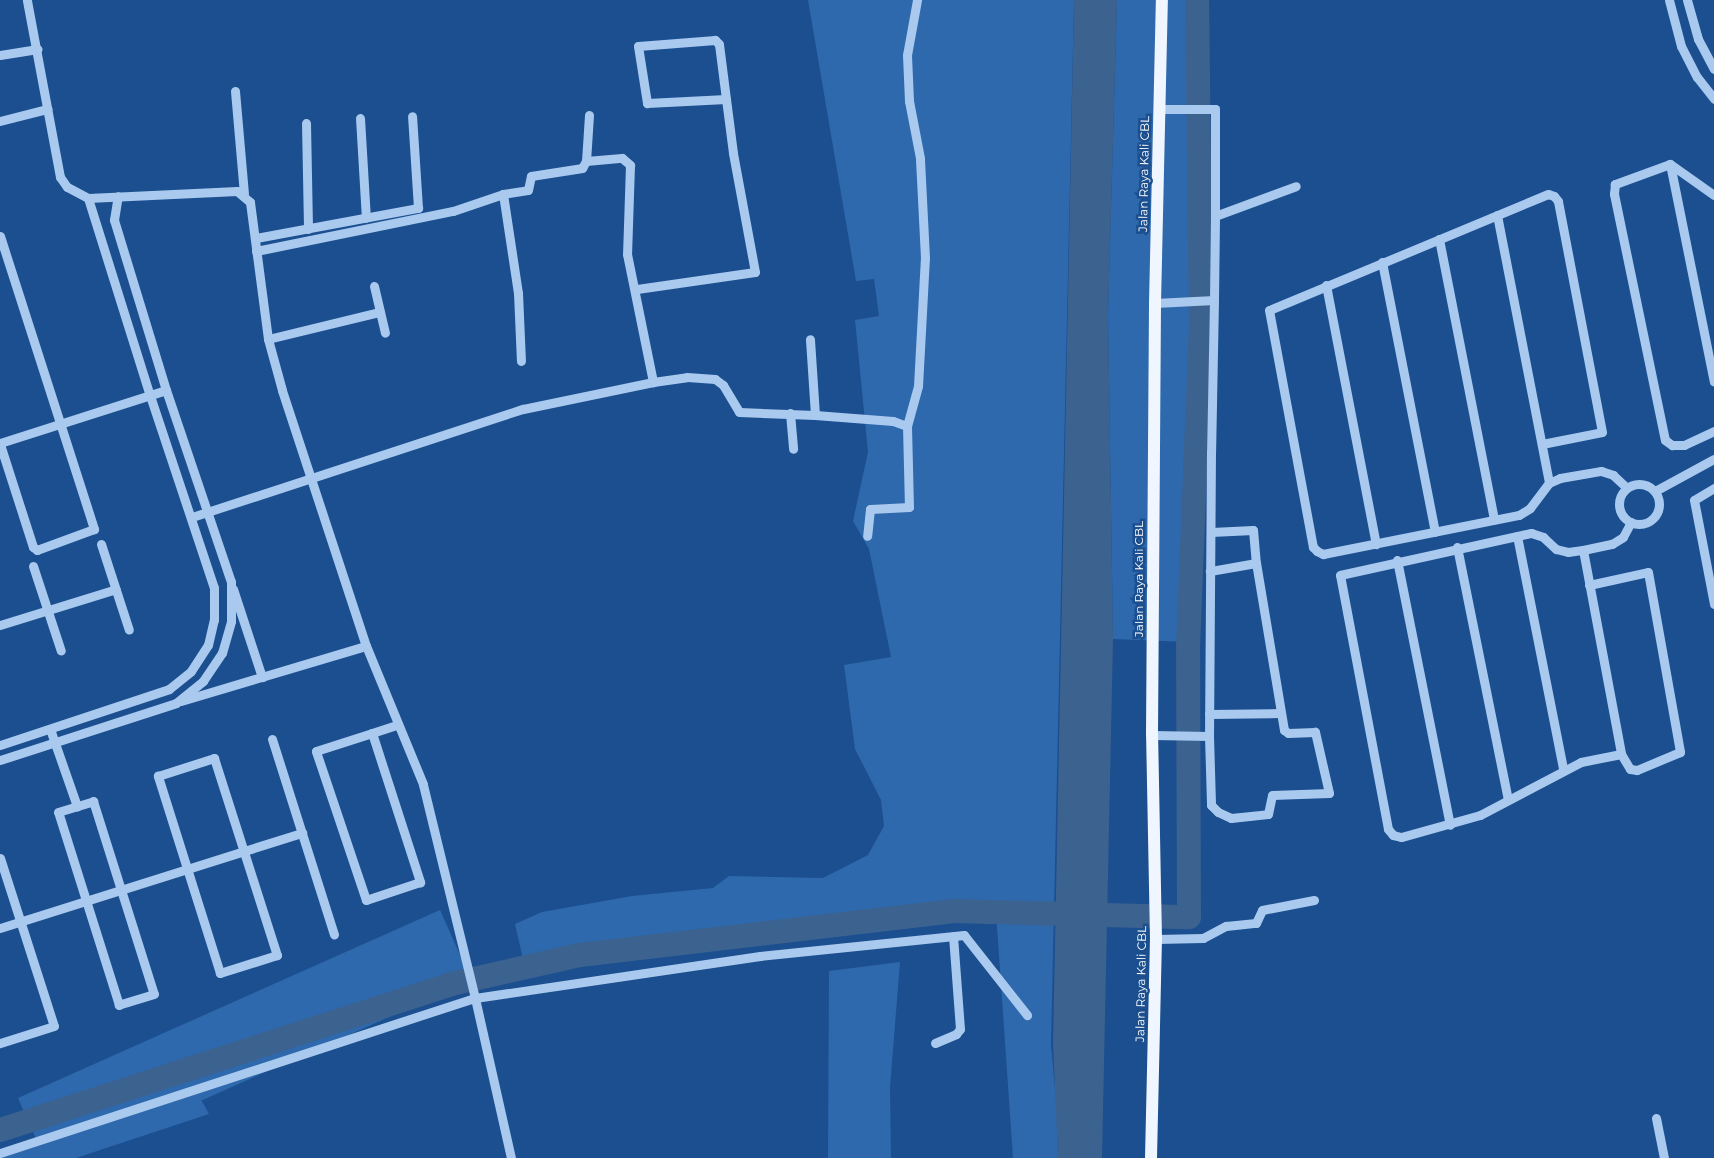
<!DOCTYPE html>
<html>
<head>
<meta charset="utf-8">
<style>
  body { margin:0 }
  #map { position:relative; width:1714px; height:1158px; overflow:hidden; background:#1b4f8f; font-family:Montserrat,sans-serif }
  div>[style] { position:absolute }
  .green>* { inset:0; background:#2e69ad; transform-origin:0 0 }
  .water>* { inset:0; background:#3c6290 }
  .river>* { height:24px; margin:-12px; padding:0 12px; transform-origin:12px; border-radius:12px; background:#3c6290 }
  .minor>* { height:9px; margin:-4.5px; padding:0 4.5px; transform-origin:4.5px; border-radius:4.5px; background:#a9c9ee }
  .minor>.ring { margin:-4.5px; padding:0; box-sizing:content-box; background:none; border:9px solid #a9c9ee; border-radius:50% }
  .major>* { height:12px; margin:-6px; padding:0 6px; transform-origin:6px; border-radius:6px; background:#f0f6ff }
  span { translate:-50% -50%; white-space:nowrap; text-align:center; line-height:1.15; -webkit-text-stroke:5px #1b4f8f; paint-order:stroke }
  .street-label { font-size:12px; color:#fff }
</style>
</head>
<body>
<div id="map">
  <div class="green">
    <i style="clip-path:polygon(808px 0,1074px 0,1051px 1045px,1057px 1110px,1058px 1158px,1013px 1158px,996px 912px,954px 911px,580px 955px,525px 968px,515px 924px,542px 912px,632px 896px,713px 888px,729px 876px,823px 878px,868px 855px,884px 826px,881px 800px,855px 749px,844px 665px,891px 657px,869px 549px,853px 521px,868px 452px,855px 320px,879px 316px,874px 279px,856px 281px)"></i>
    <i style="clip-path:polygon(1117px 0,1196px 0,1188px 642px,1113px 639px,1108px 314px)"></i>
    <i style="left:440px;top:910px;width:77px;height:462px;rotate:66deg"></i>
    <i style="clip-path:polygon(900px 962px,890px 1088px,891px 1158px,828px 1158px,829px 971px)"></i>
    <i style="clip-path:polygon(194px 1087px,209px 1114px,76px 1158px,0 1158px,0 1153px)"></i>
  </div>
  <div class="water">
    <i style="clip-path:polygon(1074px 0,1117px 0,1108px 314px,1113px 639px,1102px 1158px,1058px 1158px,1053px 1043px)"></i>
  </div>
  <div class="river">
    <i style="left:0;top:1130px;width:474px;rotate:-17.9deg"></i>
    <i style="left:451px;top:984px;width:132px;rotate:-12.7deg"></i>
    <i style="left:580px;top:955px;width:377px;rotate:-6.7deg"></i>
    <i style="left:954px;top:911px;width:235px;rotate:1.5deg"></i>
    <i style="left:1189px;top:917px;width:270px;rotate:-90.2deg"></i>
    <i style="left:1188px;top:647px;width:323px;rotate:-87.7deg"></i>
    <i style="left:1201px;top:324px;width:324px;rotate:-90.7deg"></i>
  </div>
  <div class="minor">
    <i style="left:1669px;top:0;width:48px;rotate:75.4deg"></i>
    <i style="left:1681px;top:46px;width:35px;rotate:63deg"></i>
    <i style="left:1697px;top:77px;width:28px;rotate:52deg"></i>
    <i style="left:1687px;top:0;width:41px;rotate:74.2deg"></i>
    <i style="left:1698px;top:39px;width:34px;rotate:62deg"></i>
    <i style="left:0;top:55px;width:38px;rotate:-9deg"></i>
    <i style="left:235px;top:91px;width:103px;rotate:85deg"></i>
    <i style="left:1159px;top:109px;width:56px"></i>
    <i style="left:1215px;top:109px;width:107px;rotate:90deg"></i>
    <i style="left:589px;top:115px;width:46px;rotate:93.7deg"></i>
    <i style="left:586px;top:161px;width:36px;rotate:-5deg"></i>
    <i style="left:622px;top:158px;width:11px;rotate:41deg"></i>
    <i style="left:630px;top:165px;width:89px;rotate:91.9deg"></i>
    <i style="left:627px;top:254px;width:131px;rotate:78.5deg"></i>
    <i style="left:360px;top:118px;width:100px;rotate:86.6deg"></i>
    <i style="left:0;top:121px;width:49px;rotate:-14.3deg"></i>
    <i style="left:306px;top:123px;width:106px;rotate:88.9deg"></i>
    <i style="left:1670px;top:164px;width:222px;rotate:78.6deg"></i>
    <i style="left:503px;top:194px;width:25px;rotate:-9deg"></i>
    <i style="left:528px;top:190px;width:14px;rotate:-78deg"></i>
    <i style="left:531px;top:176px;width:52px;rotate:-8.9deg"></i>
    <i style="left:582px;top:168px;width:8px;rotate:-60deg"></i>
    <i style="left:1714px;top:195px;width:54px;rotate:-144.8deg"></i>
    <i style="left:1670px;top:164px;width:59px;rotate:160deg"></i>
    <i style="left:1615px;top:184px;width:10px;rotate:96deg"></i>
    <i style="left:1614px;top:194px;width:251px;rotate:78.3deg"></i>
    <i style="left:1665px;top:440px;width:9px;rotate:36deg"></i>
    <i style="left:1672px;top:445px;width:12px"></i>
    <i style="left:1684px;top:445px;width:33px;rotate:-25deg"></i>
    <i style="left:1497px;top:215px;width:273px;rotate:79deg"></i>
    <i style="left:0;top:236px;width:308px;rotate:72.2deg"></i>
    <i style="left:94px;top:529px;width:61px;rotate:159.8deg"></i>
    <i style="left:37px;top:550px;width:5px;rotate:-143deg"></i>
    <i style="left:33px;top:547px;width:108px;rotate:-107.8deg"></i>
    <i style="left:256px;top:238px;width:165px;rotate:-10.5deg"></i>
    <i style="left:418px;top:208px;width:92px;rotate:-93.7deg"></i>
    <i style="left:1439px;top:239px;width:286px;rotate:78.9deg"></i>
    <i style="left:256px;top:251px;width:201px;rotate:-11.5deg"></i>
    <i style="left:453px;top:211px;width:53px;rotate:-18.8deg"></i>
    <i style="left:503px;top:194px;width:100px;rotate:81.4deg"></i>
    <i style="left:518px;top:293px;width:68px;rotate:87.5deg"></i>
    <i style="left:1382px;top:262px;width:275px;rotate:78.9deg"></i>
    <i style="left:1326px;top:285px;width:264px;rotate:79.1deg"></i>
    <i style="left:374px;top:286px;width:48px;rotate:76.8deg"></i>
    <i style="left:637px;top:289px;width:119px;rotate:-8.2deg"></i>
    <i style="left:755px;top:272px;width:121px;rotate:-100.5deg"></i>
    <i style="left:733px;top:153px;width:54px;rotate:-97.4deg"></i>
    <i style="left:726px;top:99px;width:55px;rotate:-97.3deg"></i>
    <i style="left:719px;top:44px;width:6px;rotate:-135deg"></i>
    <i style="left:715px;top:40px;width:77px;rotate:175.5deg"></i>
    <i style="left:638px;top:46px;width:58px;rotate:81deg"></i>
    <i style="left:647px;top:103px;width:79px;rotate:-2.9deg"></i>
    <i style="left:1214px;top:300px;width:84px;rotate:-89.3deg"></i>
    <i style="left:1215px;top:216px;width:86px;rotate:-20.3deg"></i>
    <i style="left:1155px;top:303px;width:59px;rotate:-2.9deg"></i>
    <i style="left:1214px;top:300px;width:152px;rotate:91.1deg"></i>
    <i style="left:1211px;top:452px;width:284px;rotate:90.4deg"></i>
    <i style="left:1209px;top:736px;width:69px;rotate:88.3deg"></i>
    <i style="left:1211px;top:805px;width:10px;rotate:45deg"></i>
    <i style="left:1218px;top:812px;width:14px;rotate:25deg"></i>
    <i style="left:1231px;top:818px;width:37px;rotate:-6deg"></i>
    <i style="left:1268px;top:814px;width:19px;rotate:-78deg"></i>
    <i style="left:1272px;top:795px;width:57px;rotate:-2deg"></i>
    <i style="left:1329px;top:793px;width:63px;rotate:-102.9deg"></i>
    <i style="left:1315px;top:732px;width:27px;rotate:178deg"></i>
    <i style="left:1288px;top:733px;width:5px;rotate:-143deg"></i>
    <i style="left:1284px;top:730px;width:169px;rotate:-99.5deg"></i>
    <i style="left:1256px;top:563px;width:47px;rotate:170.1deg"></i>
    <i style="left:268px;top:339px;width:115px;rotate:-13.6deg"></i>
    <i style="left:790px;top:413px;width:36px;rotate:85deg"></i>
    <i style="left:815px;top:415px;width:78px;rotate:4.4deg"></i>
    <i style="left:893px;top:421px;width:15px;rotate:20deg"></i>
    <i style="left:907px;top:426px;width:81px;rotate:88.6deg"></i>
    <i style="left:909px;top:507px;width:39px;rotate:177deg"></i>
    <i style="left:870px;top:509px;width:27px;rotate:96deg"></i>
    <i style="left:907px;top:426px;width:41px;rotate:-74.6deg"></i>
    <i style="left:918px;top:386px;width:128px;rotate:-86.9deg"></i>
    <i style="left:925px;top:258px;width:100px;rotate:-92.9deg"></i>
    <i style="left:920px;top:158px;width:58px;rotate:-100.9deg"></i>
    <i style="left:909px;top:101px;width:46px;rotate:-92.5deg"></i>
    <i style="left:907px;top:55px;width:56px;rotate:-79.7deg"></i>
    <i style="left:0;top:443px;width:174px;rotate:-17.7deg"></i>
    <i style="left:1542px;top:444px;width:61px;rotate:-11.3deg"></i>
    <i style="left:1602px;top:432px;width:235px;rotate:-100.8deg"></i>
    <i style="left:1558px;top:201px;width:6px;rotate:-129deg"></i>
    <i style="left:1554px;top:196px;width:6px;rotate:-162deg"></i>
    <i style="left:1548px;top:194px;width:302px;rotate:157.4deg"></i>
    <i style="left:1269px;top:310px;width:241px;rotate:79.5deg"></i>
    <i style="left:1313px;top:547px;width:6px;rotate:45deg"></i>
    <i style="left:1317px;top:551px;width:7px;rotate:27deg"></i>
    <i style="left:1323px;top:554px;width:200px;rotate:-11.3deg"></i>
    <i style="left:1519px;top:515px;width:13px;rotate:-32deg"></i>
    <i style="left:1530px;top:508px;width:31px;rotate:-53deg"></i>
    <i style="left:1549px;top:483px;width:12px;rotate:-24deg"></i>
    <i style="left:1560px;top:478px;width:42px;rotate:-9.7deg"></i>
    <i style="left:1601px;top:471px;width:13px;rotate:18deg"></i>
    <i style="left:1613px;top:475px;width:18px;rotate:43deg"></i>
    <i class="ring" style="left:1619px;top:484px;width:31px;height:31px"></i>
    <i style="left:1714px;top:488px;width:23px;rotate:149deg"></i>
    <i style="left:1694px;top:500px;width:106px;rotate:79.1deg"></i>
    <i style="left:1655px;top:491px;width:67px;rotate:-28.5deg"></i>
    <i style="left:192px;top:517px;width:348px;rotate:-18.1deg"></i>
    <i style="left:523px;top:409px;width:133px;rotate:-11.7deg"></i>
    <i style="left:653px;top:382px;width:34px;rotate:-8deg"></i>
    <i style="left:687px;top:377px;width:28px;rotate:4deg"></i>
    <i style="left:715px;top:379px;width:10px;rotate:37deg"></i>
    <i style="left:723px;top:385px;width:31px;rotate:59deg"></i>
    <i style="left:739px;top:412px;width:76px;rotate:2.3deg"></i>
    <i style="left:815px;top:415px;width:76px;rotate:-93.8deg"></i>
    <i style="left:1211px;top:532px;width:42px;rotate:-2.7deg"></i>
    <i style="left:1253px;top:530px;width:33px;rotate:85deg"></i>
    <i style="left:1517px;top:536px;width:237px;rotate:78.8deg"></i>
    <i style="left:101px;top:544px;width:90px;rotate:72deg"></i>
    <i style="left:1457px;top:547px;width:257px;rotate:78.6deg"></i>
    <i style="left:1583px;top:550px;width:208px;rotate:79.4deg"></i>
    <i style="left:1397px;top:560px;width:270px;rotate:78.7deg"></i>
    <i style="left:33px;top:566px;width:89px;rotate:71.8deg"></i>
    <i style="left:1589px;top:585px;width:60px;rotate:-12.4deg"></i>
    <i style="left:1648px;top:572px;width:183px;rotate:79.9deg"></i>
    <i style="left:1680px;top:752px;width:47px;rotate:157.3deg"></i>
    <i style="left:1637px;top:770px;width:7px;rotate:-172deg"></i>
    <i style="left:1630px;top:769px;width:17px;rotate:-121deg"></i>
    <i style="left:1621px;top:754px;width:41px;rotate:168.7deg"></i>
    <i style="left:1581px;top:762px;width:114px;rotate:152.3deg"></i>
    <i style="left:1480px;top:815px;width:82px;rotate:164.4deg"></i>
    <i style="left:1401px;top:837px;width:8px;rotate:-166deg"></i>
    <i style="left:1393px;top:835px;width:8px;rotate:-130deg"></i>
    <i style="left:1388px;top:829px;width:258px;rotate:-100.7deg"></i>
    <i style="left:1340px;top:575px;width:196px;rotate:-12.4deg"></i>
    <i style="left:1531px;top:533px;width:13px;rotate:18deg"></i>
    <i style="left:1543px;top:537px;width:18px;rotate:43deg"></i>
    <i style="left:1556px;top:549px;width:12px;rotate:14deg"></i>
    <i style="left:1568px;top:552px;width:15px;rotate:-8deg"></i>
    <i style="left:1583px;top:550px;width:30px;rotate:-12deg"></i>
    <i style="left:1612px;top:544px;width:13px;rotate:-32deg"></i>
    <i style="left:1623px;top:537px;width:17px;rotate:-62deg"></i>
    <i style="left:233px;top:589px;width:93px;rotate:71.8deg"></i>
    <i style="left:0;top:625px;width:121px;rotate:-17.2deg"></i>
    <i style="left:181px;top:701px;width:193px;rotate:-16.6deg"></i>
    <i style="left:1209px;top:714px;width:70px;rotate:-0.8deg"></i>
    <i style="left:50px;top:729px;width:82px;rotate:70.7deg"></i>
    <i style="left:372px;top:733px;width:157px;rotate:72.1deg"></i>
    <i style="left:420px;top:882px;width:57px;rotate:161.6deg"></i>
    <i style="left:366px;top:900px;width:157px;rotate:-108.6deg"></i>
    <i style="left:316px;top:751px;width:59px;rotate:-17.8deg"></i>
    <i style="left:372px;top:733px;width:25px;rotate:-18deg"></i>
    <i style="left:1152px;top:735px;width:57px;rotate:1deg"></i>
    <i style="left:272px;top:739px;width:205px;rotate:72.4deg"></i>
    <i style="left:0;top:745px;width:178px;rotate:-18.3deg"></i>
    <i style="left:169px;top:689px;width:28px;rotate:-39deg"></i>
    <i style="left:191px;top:671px;width:31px;rotate:-57deg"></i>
    <i style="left:208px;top:645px;width:26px;rotate:-77deg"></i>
    <i style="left:214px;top:620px;width:32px;rotate:-90deg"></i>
    <i style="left:214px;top:588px;width:202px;rotate:-108.4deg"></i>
    <i style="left:150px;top:396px;width:207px;rotate:-107.4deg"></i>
    <i style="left:214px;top:758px;width:207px;rotate:72.3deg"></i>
    <i style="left:277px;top:955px;width:60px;rotate:162.5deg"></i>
    <i style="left:220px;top:973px;width:207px;rotate:-107.5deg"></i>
    <i style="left:158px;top:776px;width:59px;rotate:-17.8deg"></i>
    <i style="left:0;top:760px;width:185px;rotate:-17.9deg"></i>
    <i style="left:176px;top:703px;width:35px;rotate:-39deg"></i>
    <i style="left:203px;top:681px;width:34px;rotate:-56deg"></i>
    <i style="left:222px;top:653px;width:33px;rotate:-74deg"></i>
    <i style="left:231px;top:621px;width:39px;rotate:-90deg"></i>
    <i style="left:231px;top:582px;width:203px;rotate:-108.7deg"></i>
    <i style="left:166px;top:390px;width:178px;rotate:-107deg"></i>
    <i style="left:114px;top:220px;width:24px;rotate:-81deg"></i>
    <i style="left:93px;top:801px;width:202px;rotate:72.5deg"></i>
    <i style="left:154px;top:994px;width:37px;rotate:163deg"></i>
    <i style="left:119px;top:1005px;width:202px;rotate:-107.5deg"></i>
    <i style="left:58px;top:812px;width:37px;rotate:-17deg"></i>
    <i style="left:0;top:858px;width:176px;rotate:72.2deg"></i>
    <i style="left:54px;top:1026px;width:57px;rotate:162.5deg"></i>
    <i style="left:0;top:928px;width:317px;rotate:-17.5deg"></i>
    <i style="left:1156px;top:939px;width:47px;rotate:-1.2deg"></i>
    <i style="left:1203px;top:938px;width:26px;rotate:-28deg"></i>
    <i style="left:1226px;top:926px;width:30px;rotate:-6deg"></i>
    <i style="left:1256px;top:923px;width:14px;rotate:-65deg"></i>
    <i style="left:1262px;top:910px;width:53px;rotate:-10.9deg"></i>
    <i style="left:935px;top:1043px;width:23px;rotate:-23deg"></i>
    <i style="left:956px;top:1034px;width:6px;rotate:-51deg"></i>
    <i style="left:960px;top:1029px;width:93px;rotate:-94.3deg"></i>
    <i style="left:1656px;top:1118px;width:41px;rotate:78.7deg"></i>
    <i style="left:0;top:1153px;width:500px;rotate:-18.1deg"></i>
    <i style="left:475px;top:998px;width:220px;rotate:-103.7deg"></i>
    <i style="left:423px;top:784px;width:149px;rotate:-112.4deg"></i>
    <i style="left:366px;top:646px;width:269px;rotate:-108.2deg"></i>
    <i style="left:282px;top:390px;width:53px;rotate:-105.4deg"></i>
    <i style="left:268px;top:339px;width:138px;rotate:-97.5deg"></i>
    <i style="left:250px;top:202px;width:17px;rotate:-140deg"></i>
    <i style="left:237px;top:191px;width:149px;rotate:177.3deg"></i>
    <i style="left:88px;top:198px;width:24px;rotate:-152deg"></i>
    <i style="left:67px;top:187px;width:12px;rotate:-125deg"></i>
    <i style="left:60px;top:177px;width:180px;rotate:-100.6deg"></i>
    <i style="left:511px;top:1158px;width:164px;rotate:-102.7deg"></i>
    <i style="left:475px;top:998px;width:288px;rotate:-8.4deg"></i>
    <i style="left:760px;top:956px;width:205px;rotate:-5.9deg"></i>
    <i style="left:964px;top:935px;width:102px;rotate:51.8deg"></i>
  </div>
  <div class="major">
    <i style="left:1151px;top:1158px;width:219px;rotate:-88.7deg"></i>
    <i style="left:1156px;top:939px;width:204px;rotate:-91.1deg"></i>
    <i style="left:1152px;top:735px;width:432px;rotate:-89.6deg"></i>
    <i style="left:1155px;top:303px;width:303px;rotate:-88.7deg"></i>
  </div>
  <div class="street-label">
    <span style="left:1144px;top:174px;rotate:-89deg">Jalan Raya Kali CBL</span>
    <span style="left:1139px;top:579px;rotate:-90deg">Jalan Raya Kali CBL</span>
    <span style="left:1141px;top:984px;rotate:-89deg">Jalan Raya Kali CBL</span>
  </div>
</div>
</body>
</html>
